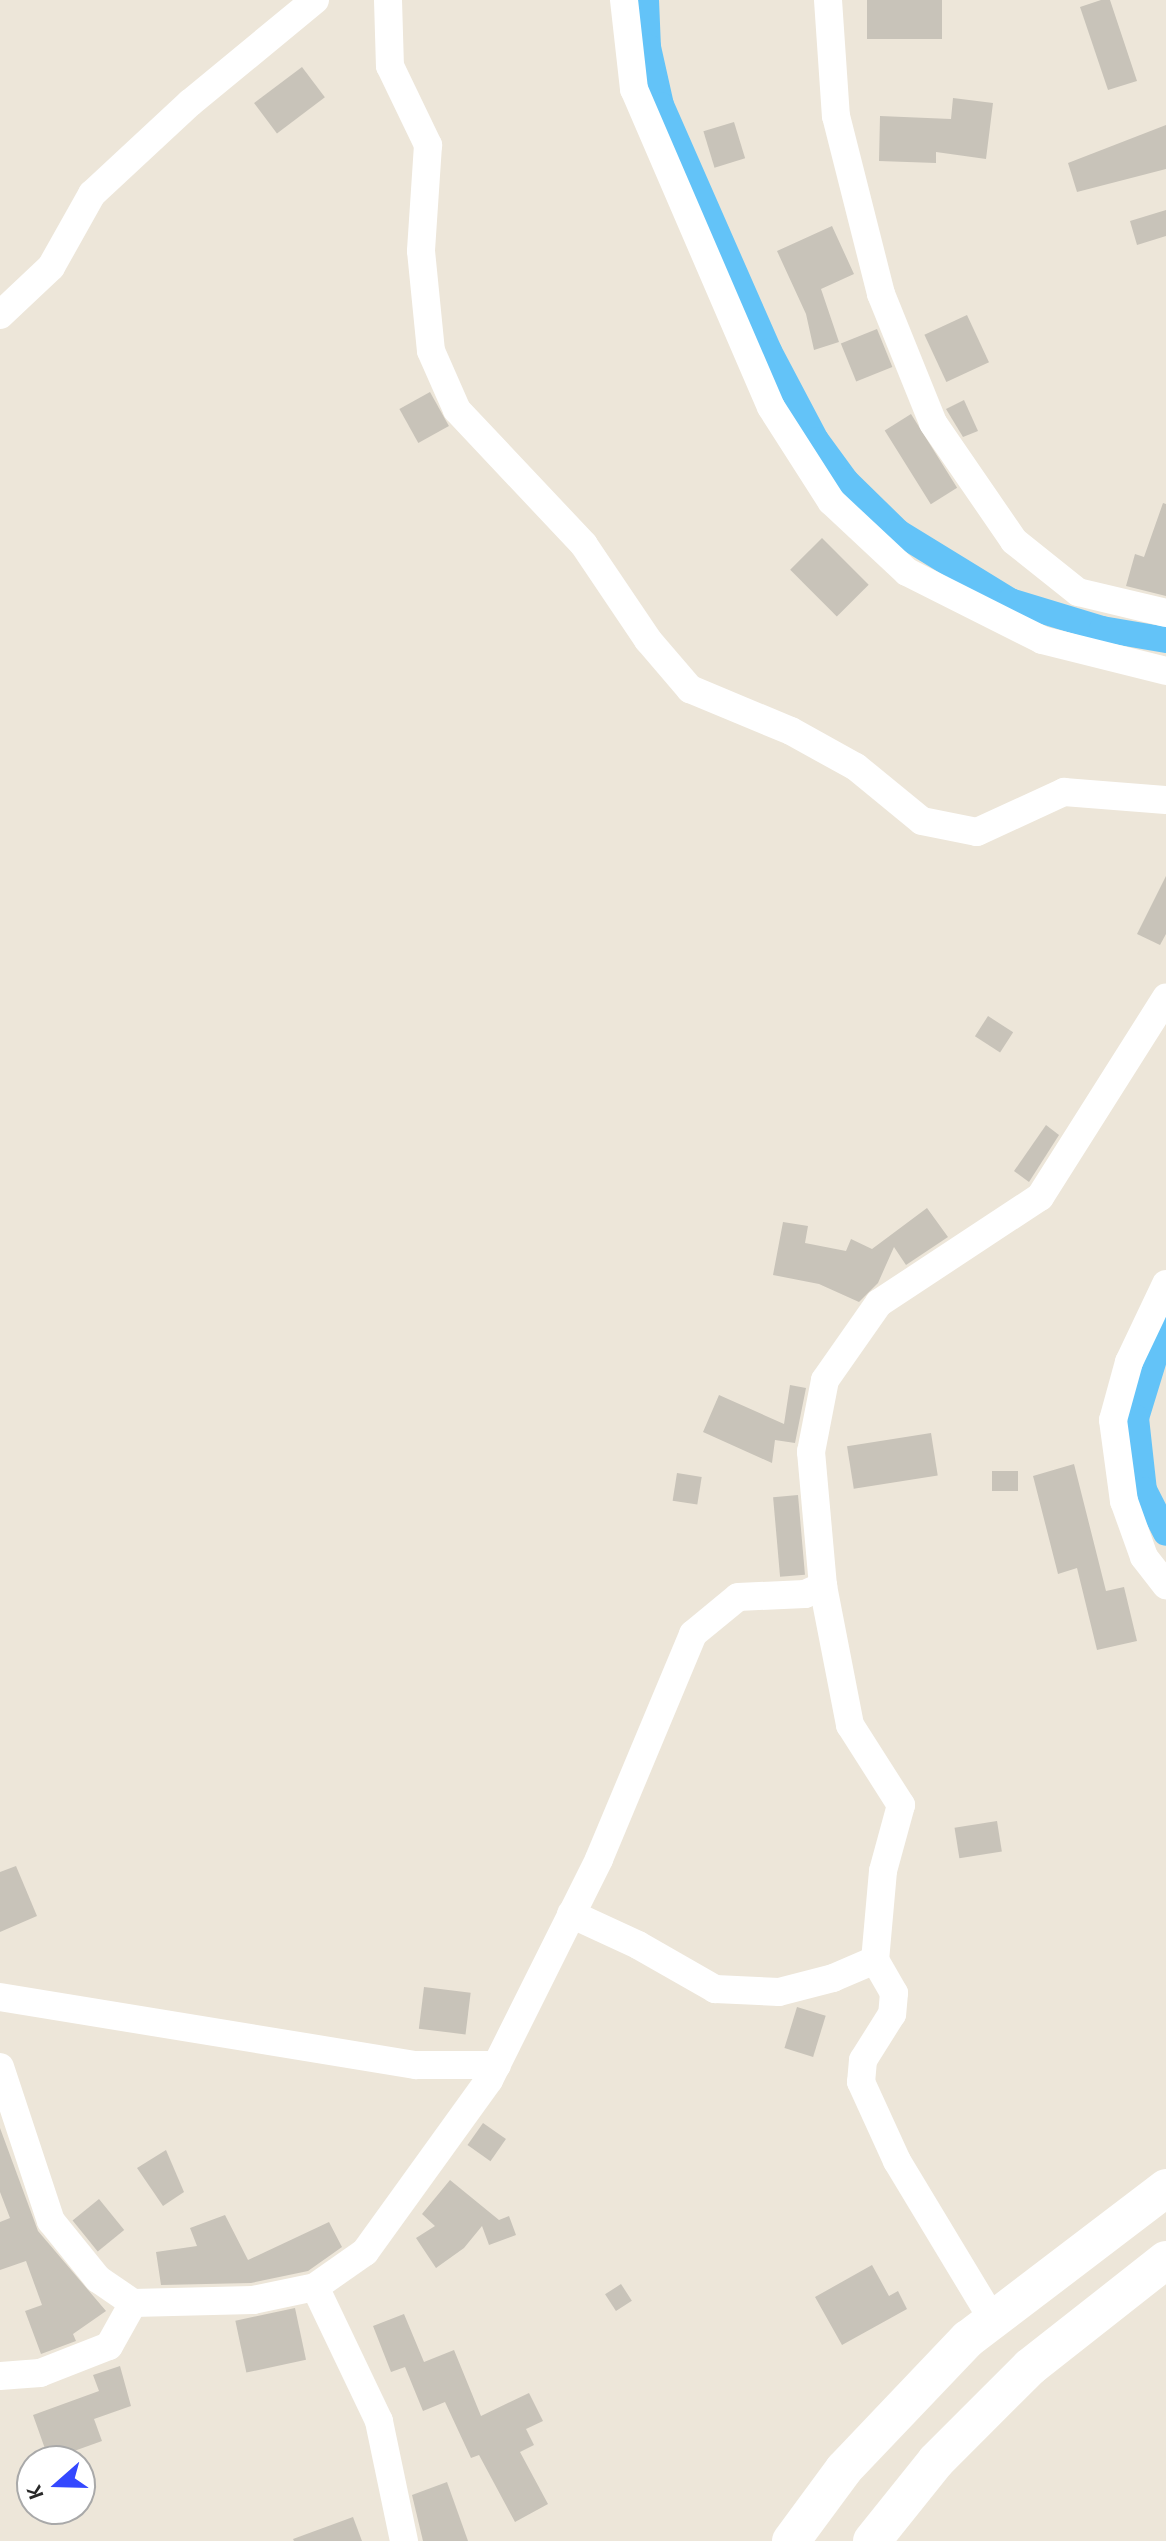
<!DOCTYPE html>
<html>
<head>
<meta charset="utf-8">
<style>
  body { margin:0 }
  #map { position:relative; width:1166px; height:2541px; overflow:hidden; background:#ede6d9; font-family:"Alegreya Sans",sans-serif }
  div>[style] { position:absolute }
  .canal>* { height:26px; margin:-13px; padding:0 13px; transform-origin:13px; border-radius:13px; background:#63c3f8 }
  .building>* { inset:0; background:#c8c3b9; transform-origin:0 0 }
  .street>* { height:28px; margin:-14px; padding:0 14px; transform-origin:14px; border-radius:14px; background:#fff }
  .secondary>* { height:38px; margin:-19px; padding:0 19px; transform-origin:19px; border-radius:19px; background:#fff }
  span { translate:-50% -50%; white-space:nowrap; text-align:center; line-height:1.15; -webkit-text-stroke:6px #fff; paint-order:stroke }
  .north { position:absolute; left:16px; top:2445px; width:80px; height:80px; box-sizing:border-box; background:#fff; border:2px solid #a9a9a9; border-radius:50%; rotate:250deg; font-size:22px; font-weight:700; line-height:32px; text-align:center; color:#292929 }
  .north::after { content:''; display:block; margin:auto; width:28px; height:36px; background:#3448ff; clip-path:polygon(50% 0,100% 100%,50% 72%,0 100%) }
</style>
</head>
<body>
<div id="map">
  <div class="canal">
    <i style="left:646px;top:0;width:47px;rotate:87.6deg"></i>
    <i style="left:648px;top:47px;width:59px;rotate:77.4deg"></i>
    <i style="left:661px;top:105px;width:269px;rotate:66.3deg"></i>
    <i style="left:769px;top:351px;width:101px;rotate:62.2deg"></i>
    <i style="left:816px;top:440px;width:51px;rotate:53.8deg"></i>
    <i style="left:846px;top:481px;width:73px;rotate:44.4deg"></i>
    <i style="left:898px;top:532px;width:132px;rotate:31.6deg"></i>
    <i style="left:1010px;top:601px;width:96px;rotate:16.9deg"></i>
    <i style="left:1102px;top:629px;width:65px;rotate:9.8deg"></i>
    <i style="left:1166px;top:1320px;width:102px;rotate:107deg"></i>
    <i style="left:1136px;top:1418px;width:72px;rotate:83.7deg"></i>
    <i style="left:1144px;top:1490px;width:48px;rotate:62.9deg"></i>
  </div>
  <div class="building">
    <i style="left:867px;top:0;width:75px;height:39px"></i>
    <i style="clip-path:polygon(1101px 0,1110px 0,1137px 81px,1108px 90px,1080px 7px)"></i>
    <i style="left:302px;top:67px;width:38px;height:60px;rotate:53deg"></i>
    <i style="clip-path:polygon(953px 98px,993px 103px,986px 159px,936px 152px,936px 163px,879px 161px,880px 116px,951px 119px)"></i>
    <i style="left:734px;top:122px;width:38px;height:32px;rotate:73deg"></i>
    <i style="clip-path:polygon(1166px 125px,1166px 169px,1077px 192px,1068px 163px)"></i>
    <i style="clip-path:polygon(1166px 210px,1166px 236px,1137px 245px,1130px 221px)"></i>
    <i style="clip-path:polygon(832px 226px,854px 274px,821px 289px,839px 342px,814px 350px,806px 314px,777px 251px)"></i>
    <i style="left:967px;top:315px;width:52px;height:47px;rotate:65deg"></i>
    <i style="left:877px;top:329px;width:41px;height:39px;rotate:68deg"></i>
    <i style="left:430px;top:392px;width:39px;height:35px;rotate:61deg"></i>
    <i style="clip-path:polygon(964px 400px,978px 431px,963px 437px,946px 409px)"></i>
    <i style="left:911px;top:414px;width:87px;height:31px;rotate:58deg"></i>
    <i style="clip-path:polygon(1163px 503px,1166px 504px,1166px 596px,1126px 586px,1135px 554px,1144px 557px)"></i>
    <i style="left:822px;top:538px;width:66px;height:45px;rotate:45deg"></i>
    <i style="clip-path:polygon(1166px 876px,1166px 934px,1160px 945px,1137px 934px)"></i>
    <i style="left:988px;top:1016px;width:30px;height:24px;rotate:33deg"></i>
    <i style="clip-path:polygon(1046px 1125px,1059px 1135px,1029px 1182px,1014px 1171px)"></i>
    <i style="clip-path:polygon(927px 1208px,948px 1237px,906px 1265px,894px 1247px,878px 1283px,859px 1302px,819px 1284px,773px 1275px,783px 1222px,808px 1226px,805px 1243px,846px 1251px,851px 1239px,872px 1249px)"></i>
    <i style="clip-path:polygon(790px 1385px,806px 1388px,795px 1443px,775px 1440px,772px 1463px,703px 1432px,719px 1395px,784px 1424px)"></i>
    <i style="left:931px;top:1433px;width:43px;height:85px;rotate:81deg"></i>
    <i style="clip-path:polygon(1074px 1464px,1106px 1591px,1124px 1587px,1137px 1641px,1097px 1650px,1077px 1568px,1058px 1574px,1033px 1476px)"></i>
    <i style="left:992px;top:1471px;width:26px;height:20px"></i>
    <i style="left:677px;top:1473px;width:25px;height:28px;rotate:9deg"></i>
    <i style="left:798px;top:1495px;width:80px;height:25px;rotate:85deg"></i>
    <i style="left:997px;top:1821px;width:31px;height:43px;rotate:81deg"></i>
    <i style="clip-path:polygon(16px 1866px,37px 1916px,0 1932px,0 1872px)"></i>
    <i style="left:424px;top:1987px;width:47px;height:42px;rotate:7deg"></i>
    <i style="left:797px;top:2007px;width:30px;height:43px;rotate:17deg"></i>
    <i style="left:483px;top:2123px;width:28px;height:27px;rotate:35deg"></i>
    <i style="clip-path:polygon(0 2128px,38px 2231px,106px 2311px,73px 2334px,76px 2341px,41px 2354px,25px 2311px,42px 2305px,26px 2261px,0 2270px,0 2222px,10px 2218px,0 2192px)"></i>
    <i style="clip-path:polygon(166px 2150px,184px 2192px,163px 2206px,137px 2168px)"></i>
    <i style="clip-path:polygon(450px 2180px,499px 2220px,509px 2216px,516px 2235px,489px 2245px,482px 2226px,464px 2248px,436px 2268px,416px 2238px,435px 2226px,422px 2214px)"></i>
    <i style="left:99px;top:2199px;width:40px;height:34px;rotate:51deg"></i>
    <i style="clip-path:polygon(225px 2215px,248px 2260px,329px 2222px,342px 2247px,308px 2271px,251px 2283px,161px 2285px,156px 2252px,197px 2246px,190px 2228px)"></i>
    <i style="clip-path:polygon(872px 2265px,889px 2296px,898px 2291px,907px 2309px,842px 2345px,815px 2297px)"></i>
    <i style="left:621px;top:2284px;width:20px;height:19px;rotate:57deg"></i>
    <i style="left:295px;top:2308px;width:53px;height:61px;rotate:78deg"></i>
    <i style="clip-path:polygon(404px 2314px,424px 2362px,454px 2350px,481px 2416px,529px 2393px,543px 2421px,526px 2429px,534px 2445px,520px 2452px,548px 2504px,515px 2522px,479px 2455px,471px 2458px,445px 2402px,423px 2411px,405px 2367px,391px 2372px,373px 2326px)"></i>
    <i style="clip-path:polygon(120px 2366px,131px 2406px,94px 2419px,102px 2441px,49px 2460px,33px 2415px,99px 2391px,93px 2375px)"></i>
    <i style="clip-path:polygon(447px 2482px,468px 2541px,423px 2541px,412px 2495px)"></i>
    <i style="clip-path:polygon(353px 2517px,362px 2541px,294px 2541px,293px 2539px)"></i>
  </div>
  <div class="street">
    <i style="left:388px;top:0;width:66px;rotate:88.3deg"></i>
    <i style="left:390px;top:66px;width:88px;rotate:64.3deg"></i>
    <i style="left:428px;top:145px;width:106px;rotate:93.8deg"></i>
    <i style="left:421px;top:251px;width:100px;rotate:84.3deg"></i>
    <i style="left:431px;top:351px;width:64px;rotate:66.2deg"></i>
    <i style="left:457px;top:410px;width:185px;rotate:46.7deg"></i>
    <i style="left:584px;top:545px;width:115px;rotate:56deg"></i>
    <i style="left:648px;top:640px;width:65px;rotate:49.4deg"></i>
    <i style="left:690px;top:689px;width:109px;rotate:22.6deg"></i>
    <i style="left:791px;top:731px;width:74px;rotate:29deg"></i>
    <i style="left:856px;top:767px;width:85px;rotate:39.3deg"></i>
    <i style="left:922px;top:821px;width:56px;rotate:11.3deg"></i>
    <i style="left:977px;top:832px;width:96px;rotate:-24.7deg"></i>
    <i style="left:1064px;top:792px;width:102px;rotate:4.5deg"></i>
    <i style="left:624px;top:0;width:90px;rotate:83.6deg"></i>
    <i style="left:634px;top:89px;width:346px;rotate:66.7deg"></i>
    <i style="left:771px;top:407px;width:112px;rotate:57.4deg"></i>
    <i style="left:831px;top:501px;width:104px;rotate:43.1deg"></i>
    <i style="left:907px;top:572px;width:151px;rotate:26.7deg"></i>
    <i style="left:1042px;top:640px;width:128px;rotate:14deg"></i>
    <i style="left:828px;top:0;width:116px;rotate:86.1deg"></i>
    <i style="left:836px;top:116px;width:184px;rotate:75.8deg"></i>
    <i style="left:881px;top:294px;width:139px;rotate:68deg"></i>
    <i style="left:933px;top:423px;width:143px;rotate:55.5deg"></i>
    <i style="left:1014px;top:541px;width:82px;rotate:38.6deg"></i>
    <i style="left:1078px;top:592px;width:90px;rotate:13.4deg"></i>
    <i style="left:0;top:315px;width:70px;rotate:-43.3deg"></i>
    <i style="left:51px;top:267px;width:84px;rotate:-60.7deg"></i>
    <i style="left:92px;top:194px;width:134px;rotate:-42.9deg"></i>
    <i style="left:190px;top:103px;width:162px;rotate:-39.5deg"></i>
    <i style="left:1166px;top:1284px;width:86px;rotate:115.4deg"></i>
    <i style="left:1129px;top:1362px;width:60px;rotate:105.4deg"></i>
    <i style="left:1113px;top:1420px;width:82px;rotate:82.3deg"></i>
    <i style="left:1124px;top:1501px;width:59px;rotate:70.3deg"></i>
    <i style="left:1144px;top:1557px;width:36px;rotate:52deg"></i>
    <i style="left:823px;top:1586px;width:142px;rotate:79deg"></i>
    <i style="left:850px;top:1725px;width:95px;rotate:57.5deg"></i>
    <i style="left:901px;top:1805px;width:68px;rotate:105.3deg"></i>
    <i style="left:883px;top:1871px;width:89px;rotate:95.1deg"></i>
    <i style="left:875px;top:1960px;width:38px;rotate:60deg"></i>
    <i style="left:894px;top:1993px;width:21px;rotate:95deg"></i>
    <i style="left:892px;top:2014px;width:54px;rotate:122.2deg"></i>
    <i style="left:863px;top:2060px;width:22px;rotate:95deg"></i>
    <i style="left:861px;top:2082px;width:87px;rotate:65.5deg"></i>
    <i style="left:897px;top:2161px;width:186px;rotate:58.9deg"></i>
    <i style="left:571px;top:1914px;width:74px;rotate:24.8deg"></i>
    <i style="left:638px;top:1945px;width:89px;rotate:29.7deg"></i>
    <i style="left:715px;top:1989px;width:64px;rotate:2.7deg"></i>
    <i style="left:779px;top:1992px;width:56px;rotate:-14.5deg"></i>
    <i style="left:833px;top:1978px;width:46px;rotate:-23.2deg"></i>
    <i style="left:0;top:1997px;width:422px;rotate:9.3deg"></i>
    <i style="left:416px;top:2065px;width:81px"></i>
    <i style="left:0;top:2067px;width:162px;rotate:71.7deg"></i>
    <i style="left:51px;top:2221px;width:75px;rotate:51deg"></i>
    <i style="left:98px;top:2279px;width:42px;rotate:34.4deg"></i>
    <i style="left:133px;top:2303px;width:120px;rotate:-1.4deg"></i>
    <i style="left:253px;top:2300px;width:63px;rotate:-11.8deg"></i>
    <i style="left:0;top:2376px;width:40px;rotate:-4.3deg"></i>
    <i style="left:40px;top:2373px;width:74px;rotate:-21.4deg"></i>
    <i style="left:109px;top:2346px;width:49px;rotate:-60.8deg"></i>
    <i style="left:404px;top:2541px;width:123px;rotate:-101.8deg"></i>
    <i style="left:379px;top:2421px;width:148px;rotate:-115.5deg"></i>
    <i style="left:315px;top:2287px;width:61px;rotate:-35deg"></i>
    <i style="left:365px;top:2252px;width:212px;rotate:-54.2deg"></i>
    <i style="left:489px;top:2080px;width:247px;rotate:-63.5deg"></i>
    <i style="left:599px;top:1859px;width:244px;rotate:-67.3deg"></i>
    <i style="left:693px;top:1634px;width:58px;rotate:-39.4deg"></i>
    <i style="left:738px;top:1597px;width:67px;rotate:-2.6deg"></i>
    <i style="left:805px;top:1594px;width:20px;rotate:-24deg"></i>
    <i style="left:823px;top:1586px;width:135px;rotate:-95.1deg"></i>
    <i style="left:811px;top:1452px;width:73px;rotate:-79deg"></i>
    <i style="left:825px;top:1380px;width:94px;rotate:-55deg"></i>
    <i style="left:879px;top:1303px;width:193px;rotate:-33.4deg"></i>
    <i style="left:1040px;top:1197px;width:236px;rotate:-57.7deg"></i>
  </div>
  <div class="secondary">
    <i style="left:791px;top:2541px;width:89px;rotate:-53.6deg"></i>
    <i style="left:844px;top:2469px;width:180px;rotate:-46.4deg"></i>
    <i style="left:968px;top:2339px;width:249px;rotate:-37.3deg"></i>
    <i style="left:872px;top:2541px;width:102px;rotate:-51.3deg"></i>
    <i style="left:936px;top:2461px;width:133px;rotate:-45deg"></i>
    <i style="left:1030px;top:2367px;width:173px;rotate:-38.2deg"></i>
  </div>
  <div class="north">K</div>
</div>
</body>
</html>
